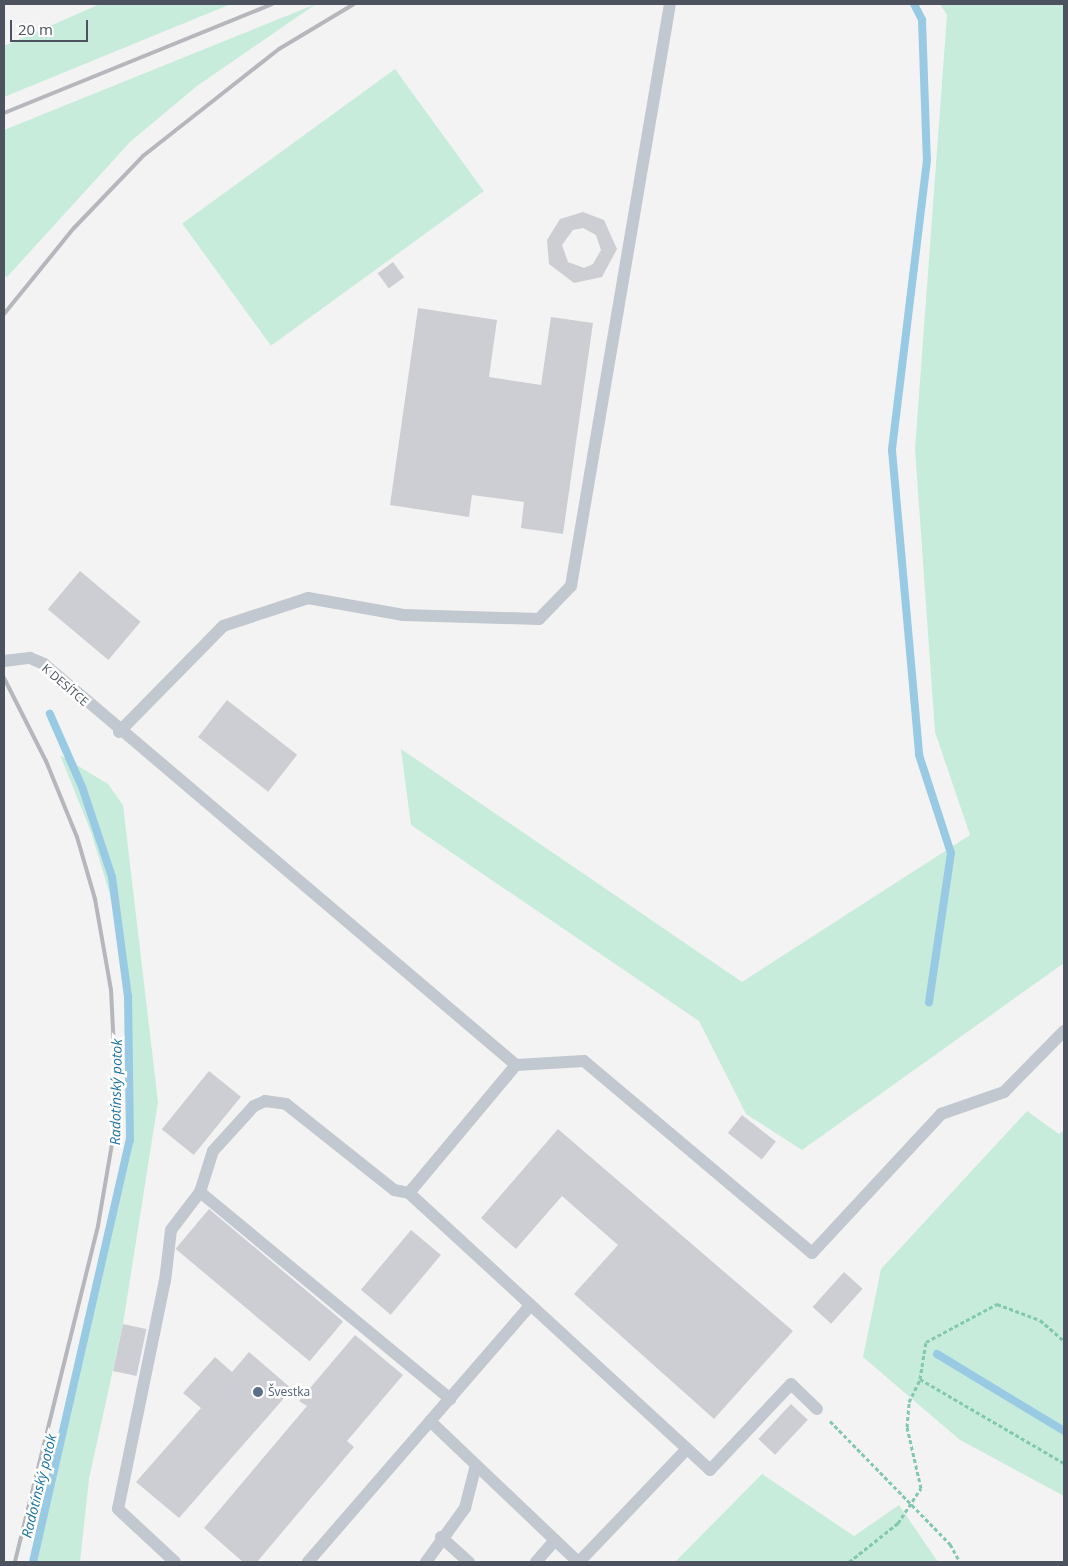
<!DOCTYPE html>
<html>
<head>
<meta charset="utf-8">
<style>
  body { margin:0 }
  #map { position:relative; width:1068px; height:1566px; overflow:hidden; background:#f4f3f3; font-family:"Open Sans",sans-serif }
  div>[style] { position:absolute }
  .green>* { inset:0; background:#c7ecdb; transform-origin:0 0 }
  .stream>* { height:8px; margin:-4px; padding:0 4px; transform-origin:4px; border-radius:4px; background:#99cae4 }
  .building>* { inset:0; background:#cdced4; transform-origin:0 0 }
  .path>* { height:3px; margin-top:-1.5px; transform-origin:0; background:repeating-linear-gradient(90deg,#82c7af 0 4px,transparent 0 6.5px) }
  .lane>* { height:12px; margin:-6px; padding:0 6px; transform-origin:6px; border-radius:6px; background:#c2c8cf }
  .rail>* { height:4px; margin:-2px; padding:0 2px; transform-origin:2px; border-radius:2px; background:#b5b7bc }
  .dots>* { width:14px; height:14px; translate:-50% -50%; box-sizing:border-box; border:2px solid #fff; border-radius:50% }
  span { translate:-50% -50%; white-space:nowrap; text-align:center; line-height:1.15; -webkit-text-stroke:5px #fff; paint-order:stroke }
  .street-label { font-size:12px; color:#4c535e }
  .service-label { font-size:12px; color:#4e5e75 }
  .left { translate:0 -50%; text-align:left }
  .water-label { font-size:14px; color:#1c73a2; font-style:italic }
  .frame { position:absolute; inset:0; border:5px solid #4c535e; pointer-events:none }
  .scale { position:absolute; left:10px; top:20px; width:78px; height:22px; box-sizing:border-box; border:2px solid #4c535e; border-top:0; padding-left:6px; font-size:15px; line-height:18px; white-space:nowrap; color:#4c535e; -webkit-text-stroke:4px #fff; paint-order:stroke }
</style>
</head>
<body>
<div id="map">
  <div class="green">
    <i style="clip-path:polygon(100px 4px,231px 4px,4px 97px,4px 46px)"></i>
    <i style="clip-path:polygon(316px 4px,197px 86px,130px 142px,7px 277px,4px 275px,4px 130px)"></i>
    <i style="clip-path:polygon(940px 4px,1064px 4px,1064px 963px,802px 1150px,746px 1114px,699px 1021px,411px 825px,401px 749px,742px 982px,970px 835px,935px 732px,915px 449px,947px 15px)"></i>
    <i style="left:395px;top:69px;width:151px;height:263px;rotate:54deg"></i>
    <i style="clip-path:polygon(60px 755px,108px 784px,123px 805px,158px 1102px,123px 1324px,89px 1479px,80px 1562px,31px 1562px,113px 1230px,128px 1139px,127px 988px,110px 895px,91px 832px)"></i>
    <i style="clip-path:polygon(1027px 1111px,1059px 1134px,1064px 1130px,1064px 1496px,960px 1440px,863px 1357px,881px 1269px)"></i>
    <i style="clip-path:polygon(762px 1474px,854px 1536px,899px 1505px,938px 1562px,675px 1562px)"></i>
  </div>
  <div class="stream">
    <i style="left:914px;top:4px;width:18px;rotate:63deg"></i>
    <i style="left:922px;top:20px;width:140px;rotate:88deg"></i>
    <i style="left:927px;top:160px;width:292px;rotate:96.9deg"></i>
    <i style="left:892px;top:450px;width:306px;rotate:84.9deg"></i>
    <i style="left:919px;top:755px;width:103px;rotate:71.9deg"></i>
    <i style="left:951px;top:853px;width:151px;rotate:98.4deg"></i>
    <i style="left:937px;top:1354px;width:149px;rotate:31.2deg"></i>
    <i style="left:33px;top:1562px;width:433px;rotate:-77.1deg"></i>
    <i style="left:130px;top:1140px;width:143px;rotate:-90.8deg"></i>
    <i style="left:128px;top:997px;width:121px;rotate:-97.6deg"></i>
    <i style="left:112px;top:877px;width:95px;rotate:-108.4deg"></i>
    <i style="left:82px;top:787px;width:80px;rotate:-113.7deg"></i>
  </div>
  <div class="building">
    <i style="clip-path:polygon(evenodd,583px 212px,604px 220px,617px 249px,602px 277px,574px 283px,549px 264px,547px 240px,560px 219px,583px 212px,583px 228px,596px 235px,601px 250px,593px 264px,584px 268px,568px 262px,562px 245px,573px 230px,583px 228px)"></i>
    <i style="left:393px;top:262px;width:19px;height:19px;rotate:54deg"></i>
    <i style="clip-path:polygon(418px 308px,497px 320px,489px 377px,541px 385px,551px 317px,593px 323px,563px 534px,521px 528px,524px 502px,472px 495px,469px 517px,390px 505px)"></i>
    <i style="left:80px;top:571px;width:79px;height:50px;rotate:40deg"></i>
    <i style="left:227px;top:700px;width:89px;height:47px;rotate:38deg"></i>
    <i style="left:209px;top:1071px;width:41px;height:75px;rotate:39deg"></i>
    <i style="left:742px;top:1115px;width:43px;height:23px;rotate:38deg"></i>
    <i style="clip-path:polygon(558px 1129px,793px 1331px,714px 1419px,574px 1294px,618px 1245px,562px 1196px,516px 1249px,481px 1218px)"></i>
    <i style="left:209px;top:1209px;width:175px;height:52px;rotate:40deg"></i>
    <i style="left:411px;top:1230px;width:39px;height:78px;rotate:40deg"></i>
    <i style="left:844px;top:1272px;width:25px;height:47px;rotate:42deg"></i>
    <i style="left:123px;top:1324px;width:24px;height:48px;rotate:12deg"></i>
    <i style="clip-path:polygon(355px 1335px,403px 1375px,347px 1441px,354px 1447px,257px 1562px,243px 1562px,204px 1528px,307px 1406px,299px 1401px)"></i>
    <i style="clip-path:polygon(249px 1352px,292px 1389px,179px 1518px,136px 1482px,201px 1408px,183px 1393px,215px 1357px,232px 1372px)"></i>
    <i style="left:791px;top:1404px;width:23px;height:48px;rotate:43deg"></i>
  </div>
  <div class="path">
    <i style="left:920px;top:1379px;width:167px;rotate:30.3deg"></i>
    <i style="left:830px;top:1421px;width:172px;rotate:45.7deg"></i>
    <i style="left:950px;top:1544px;width:21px;rotate:61deg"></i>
    <i style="left:849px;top:1562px;width:63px;rotate:-38.5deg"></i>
    <i style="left:898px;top:1523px;width:42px;rotate:-56.7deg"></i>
    <i style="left:921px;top:1488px;width:63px;rotate:-102.9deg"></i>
    <i style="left:907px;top:1427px;width:25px;rotate:-85deg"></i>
    <i style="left:909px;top:1402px;width:25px;rotate:-64deg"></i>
    <i style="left:920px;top:1379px;width:37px;rotate:-81deg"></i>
    <i style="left:926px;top:1342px;width:81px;rotate:-28.2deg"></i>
    <i style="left:997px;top:1304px;width:46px;rotate:20.4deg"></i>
    <i style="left:1040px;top:1320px;width:32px;rotate:41deg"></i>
  </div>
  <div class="lane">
    <i style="left:4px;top:661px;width:26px;rotate:-7deg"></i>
    <i style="left:30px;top:658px;width:15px;rotate:23deg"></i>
    <i style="left:44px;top:664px;width:619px;rotate:40.35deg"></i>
    <i style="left:516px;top:1065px;width:68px;rotate:-3.4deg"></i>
    <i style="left:584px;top:1061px;width:298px;rotate:40.1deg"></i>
    <i style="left:812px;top:1253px;width:190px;rotate:-47.1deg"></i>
    <i style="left:941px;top:1114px;width:67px;rotate:-19.2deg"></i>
    <i style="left:1004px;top:1092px;width:86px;rotate:-45.5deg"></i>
    <i style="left:119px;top:732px;width:148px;rotate:-45.5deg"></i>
    <i style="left:223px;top:626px;width:89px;rotate:-18.2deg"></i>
    <i style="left:308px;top:598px;width:97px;rotate:10.1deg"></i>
    <i style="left:403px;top:615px;width:136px;rotate:1.7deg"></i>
    <i style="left:539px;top:619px;width:46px;rotate:-45.9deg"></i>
    <i style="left:571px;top:586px;width:590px;rotate:-80.35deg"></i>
    <i style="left:516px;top:1065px;width:167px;rotate:129.9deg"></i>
    <i style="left:409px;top:1193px;width:409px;rotate:42.6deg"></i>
    <i style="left:710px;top:1470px;width:118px;rotate:-46.7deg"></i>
    <i style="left:791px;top:1384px;width:36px;rotate:44deg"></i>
    <i style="left:200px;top:1192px;width:43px;rotate:-72.4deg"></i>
    <i style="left:213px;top:1151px;width:61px;rotate:-47.7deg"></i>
    <i style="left:254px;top:1106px;width:12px;rotate:-24deg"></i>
    <i style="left:265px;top:1101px;width:21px;rotate:8deg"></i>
    <i style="left:286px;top:1104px;width:138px;rotate:38.5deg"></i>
    <i style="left:394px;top:1190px;width:15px;rotate:11deg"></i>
    <i style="left:430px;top:1421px;width:204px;rotate:43.6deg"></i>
    <i style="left:441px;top:1537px;width:38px;rotate:42deg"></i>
    <i style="left:175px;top:1562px;width:78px;rotate:-137.1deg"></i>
    <i style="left:118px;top:1509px;width:233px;rotate:-78.4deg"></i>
    <i style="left:165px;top:1281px;width:51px;rotate:-83.3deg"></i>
    <i style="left:171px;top:1230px;width:48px;rotate:-52.7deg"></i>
    <i style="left:200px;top:1192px;width:325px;rotate:39.6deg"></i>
    <i style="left:308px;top:1562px;width:340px;rotate:-49.1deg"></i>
    <i style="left:426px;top:1562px;width:67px;rotate:-54.2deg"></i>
    <i style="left:465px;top:1508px;width:44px;rotate:-75.7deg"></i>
    <i style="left:536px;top:1562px;width:29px;rotate:-49deg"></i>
    <i style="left:579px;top:1562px;width:156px;rotate:-46.3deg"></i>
  </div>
  <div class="rail">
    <i style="left:4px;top:113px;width:289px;rotate:-22.1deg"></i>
    <i style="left:4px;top:314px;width:111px;rotate:-50.9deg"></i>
    <i style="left:74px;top:228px;width:100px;rotate:-46.2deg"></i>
    <i style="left:143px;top:156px;width:173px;rotate:-38.2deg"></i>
    <i style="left:279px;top:49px;width:87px;rotate:-31deg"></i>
    <i style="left:4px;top:678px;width:93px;rotate:63.2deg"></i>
    <i style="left:46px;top:761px;width:82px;rotate:67.8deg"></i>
    <i style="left:77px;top:837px;width:65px;rotate:73.8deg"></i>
    <i style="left:95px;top:899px;width:92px;rotate:80deg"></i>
    <i style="left:111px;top:990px;width:80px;rotate:87.1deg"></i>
    <i style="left:115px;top:1070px;width:68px;rotate:91.7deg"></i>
    <i style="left:113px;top:1138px;width:89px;rotate:99.7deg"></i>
    <i style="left:98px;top:1226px;width:346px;rotate:103.9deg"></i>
  </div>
  <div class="dots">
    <i style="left:258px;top:1392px;background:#5c6f8a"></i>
  </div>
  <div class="street-label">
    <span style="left:65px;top:685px;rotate:41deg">K DESÍTCE</span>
  </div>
  <div class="service-label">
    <span class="left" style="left:268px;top:1392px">Švestka</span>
  </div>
  <div class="water-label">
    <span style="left:116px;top:1092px;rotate:-89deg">Radotínský potok</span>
    <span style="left:39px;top:1486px;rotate:-76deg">Radotínský potok</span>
  </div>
  <div class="frame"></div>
  <div class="scale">20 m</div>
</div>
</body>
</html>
